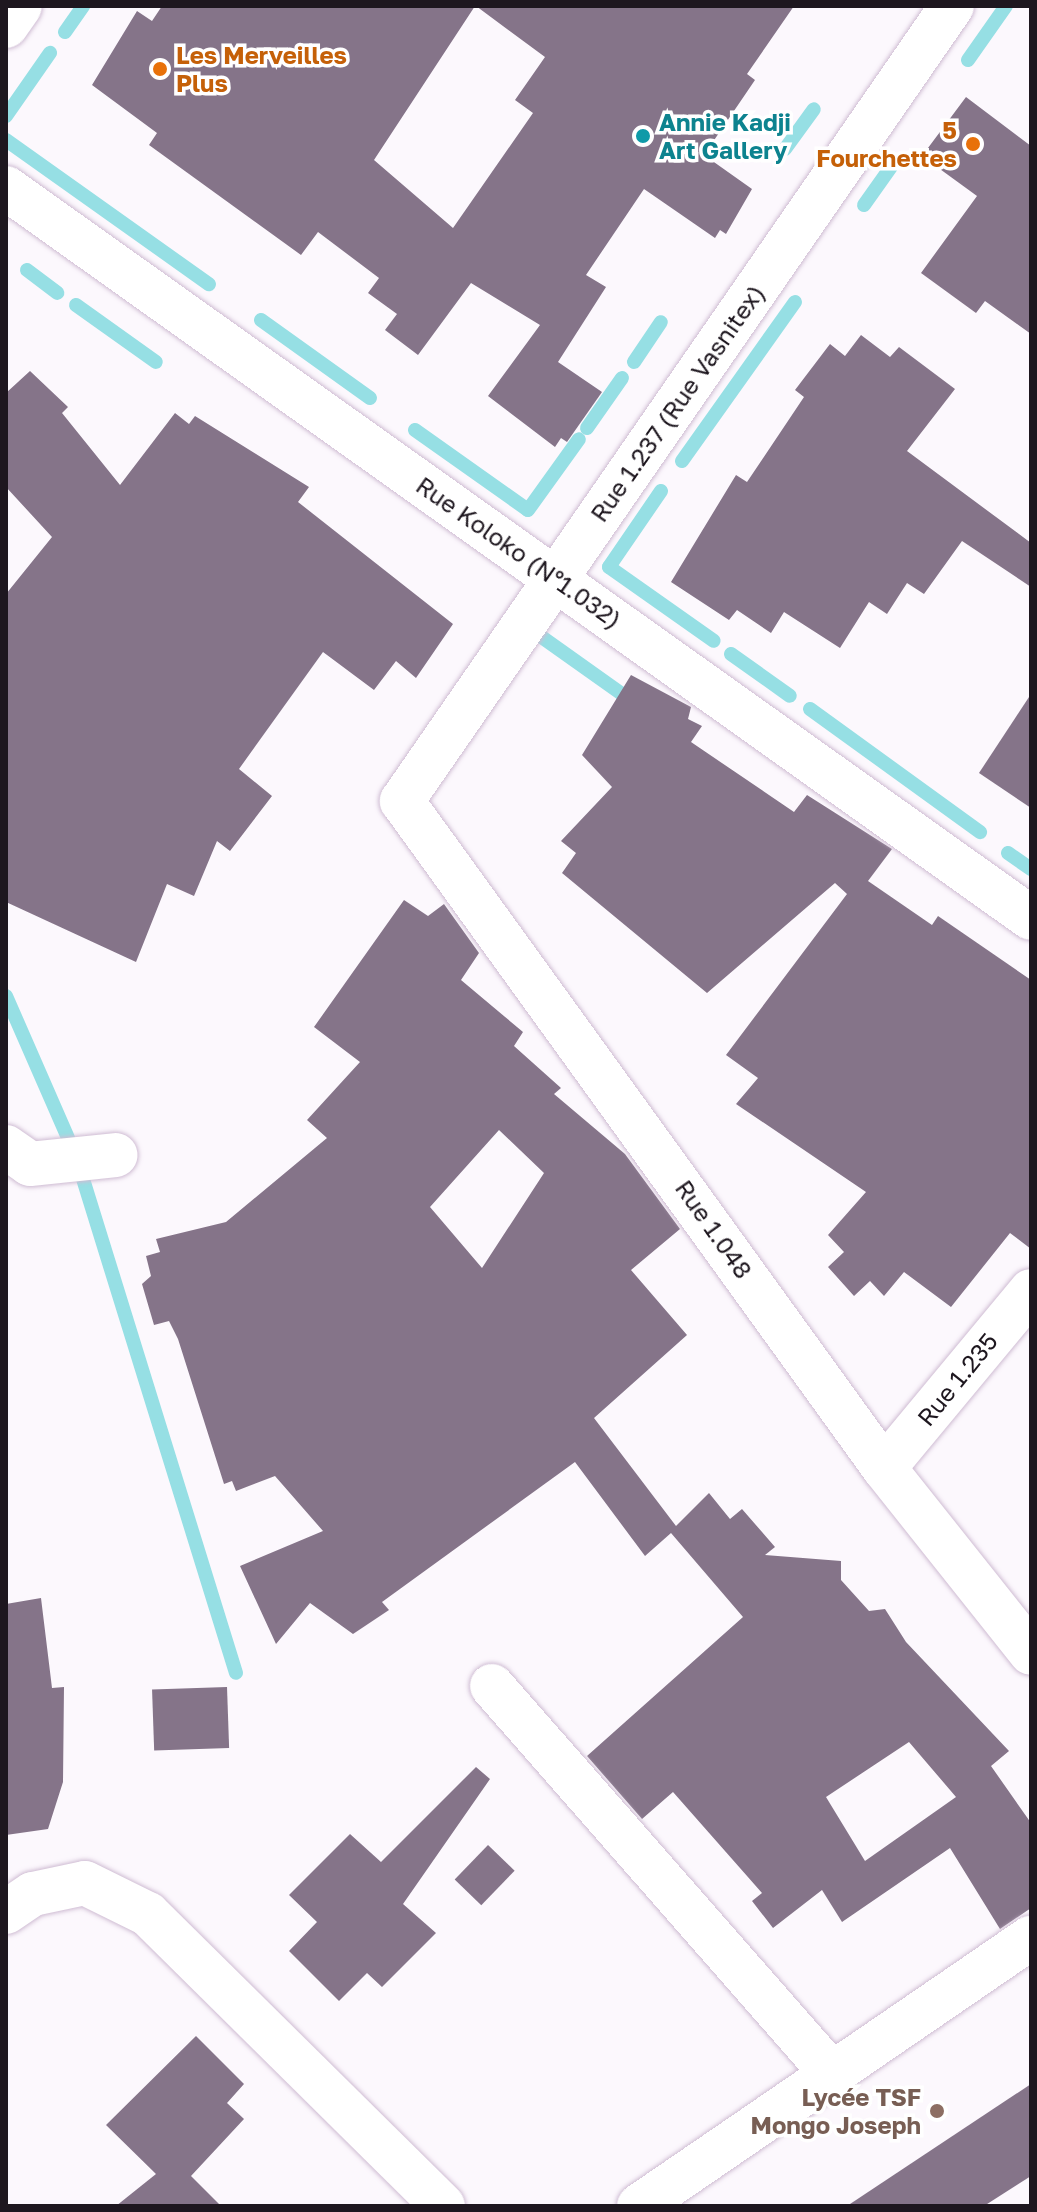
<!DOCTYPE html>
<html>
<head>
<meta charset="utf-8">
<style>
  body { margin:0 }
  #map { position:relative; width:1037px; height:2212px; overflow:hidden; background:#fcf8fd; font-family:"Golos Text",sans-serif }
  div>[style] { position:absolute }
  .stream>* { height:14px; margin:-7px; padding:0 7px; transform-origin:7px; border-radius:7px; background:#96dfe4 }
  .building>* { inset:0; background:#857489; transform-origin:0 0 }
  .roads { filter:drop-shadow(0 0 2px #cfbcd3) drop-shadow(0 0 2px #cfbcd3) }
  .minor>* { height:44px; margin:-22px; padding:0 22px; transform-origin:22px; border-radius:22px; background:#fff }
  .dots>* { width:22px; height:22px; translate:-50% -50%; box-sizing:border-box; border:4px solid #fff; border-radius:50% }
  span { translate:-50% -50%; white-space:nowrap; text-align:center; line-height:1.15; -webkit-text-stroke:7px #fff; paint-order:stroke }
  .food-label { font-size:24px; color:#c56008; font-weight:700 }
  .left { translate:0 -50%; text-align:left }
  .right { translate:-100% -50%; text-align:right }
  .culture-label { font-size:24px; color:#0d838f; font-weight:700 }
  .street-label { font-size:24px; color:#1e171f }
  .education-label { font-size:24px; color:#785e54; font-weight:700 }
  .frame { position:absolute; inset:0; border:8px solid #1e171f; pointer-events:none }
</style>
</head>
<body>
<div id="map">
  <div class="stream">
    <i style="left:65px;top:32px;width:32px;rotate:-55deg"></i>
    <i style="left:968px;top:60px;width:66px;rotate:-54.9deg"></i>
    <i style="left:6px;top:116px;width:77px;rotate:-55.1deg"></i>
    <i style="left:6px;top:140px;width:249px;rotate:35.4deg"></i>
    <i style="left:785px;top:149px;width:49px;rotate:-54.1deg"></i>
    <i style="left:864px;top:205px;width:50px;rotate:-54.7deg"></i>
    <i style="left:27px;top:270px;width:38px;rotate:37deg"></i>
    <i style="left:76px;top:305px;width:98px;rotate:35.5deg"></i>
    <i style="left:261px;top:320px;width:134px;rotate:35.6deg"></i>
    <i style="left:634px;top:362px;width:48px;rotate:-56deg"></i>
    <i style="left:587px;top:428px;width:61px;rotate:-55deg"></i>
    <i style="left:415px;top:430px;width:138px;rotate:35.3deg"></i>
    <i style="left:528px;top:510px;width:87px;rotate:-54.3deg"></i>
    <i style="left:682px;top:461px;width:195px;rotate:-54.6deg"></i>
    <i style="left:661px;top:491px;width:92px;rotate:124.4deg"></i>
    <i style="left:609px;top:567px;width:128px;rotate:35.2deg"></i>
    <i style="left:529px;top:628px;width:131px;rotate:35.4deg"></i>
    <i style="left:731px;top:654px;width:72px;rotate:35.4deg"></i>
    <i style="left:810px;top:709px;width:210px;rotate:35.9deg"></i>
    <i style="left:1008px;top:853px;width:28px;rotate:35deg"></i>
    <i style="left:6px;top:996px;width:155px;rotate:66.4deg"></i>
    <i style="left:83px;top:1179px;width:517px;rotate:72.79deg"></i>
  </div>
  <div class="building">
    <i style="clip-path:polygon(162px 6px,475px 6px,374px 160px,453px 228px,533px 113px,515px 100px,545px 57px,476px 6px,794px 6px,747px 74px,755px 80px,704px 155px,752px 189px,726px 234px,720px 230px,715px 238px,644px 189px,586px 275px,606px 287px,558px 362px,602px 392px,567px 442px,561px 438px,555px 447px,488px 396px,540px 325px,471px 283px,418px 355px,385px 330px,397px 314px,368px 293px,379px 278px,318px 232px,301px 255px,149px 145px,157px 133px,92px 85px,137px 11px,152px 21px)"></i>
    <i style="clip-path:polygon(966px 97px,1031px 146px,1031px 334px,985px 301px,976px 313px,921px 273px,977px 196px,922px 156px)"></i>
    <i style="clip-path:polygon(861px 335px,890px 357px,899px 347px,955px 389px,907px 451px,1031px 543px,1031px 587px,962px 541px,924px 594px,907px 583px,887px 614px,869px 602px,840px 648px,784px 612px,771px 633px,737px 610px,729px 620px,671px 582px,736px 475px,747px 482px,804px 397px,795px 390px,830px 344px,845px 356px)"></i>
    <i style="clip-path:polygon(30px 371px,68px 407px,62px 413px,120px 485px,175px 413px,189px 424px,195px 416px,309px 487px,298px 502px,453px 624px,416px 678px,396px 661px,374px 690px,323px 652px,239px 769px,272px 796px,230px 851px,217px 841px,194px 896px,167px 884px,136px 962px,6px 902px,6px 594px,52px 537px,6px 487px,6px 393px)"></i>
    <i style="clip-path:polygon(631px 675px,691px 707px,688px 719px,702px 726px,691px 742px,794px 812px,807px 795px,892px 849px,868px 881px,932px 925px,938px 916px,1031px 980px,1031px 1249px,1010px 1233px,951px 1307px,904px 1272px,884px 1296px,870px 1281px,854px 1296px,828px 1267px,844px 1252px,828px 1235px,866px 1192px,736px 1104px,758px 1078px,726px 1055px,847px 894px,835px 883px,707px 993px,562px 873px,576px 853px,561px 841px,612px 787px,582px 755px)"></i>
    <i style="clip-path:polygon(1031px 694px,1031px 808px,979px 773px)"></i>
    <i style="clip-path:polygon(evenodd,404px 900px,428px 916px,444px 904px,479px 953px,461px 980px,523px 1032px,514px 1046px,561px 1088px,554px 1094px,625px 1154px,680px 1229px,631px 1270px,687px 1335px,594px 1418px,676px 1526px,709px 1493px,730px 1519px,742px 1509px,775px 1547px,765px 1555px,841px 1561px,841px 1580px,869px 1611px,885px 1609px,906px 1642px,1009px 1751px,991px 1766px,1031px 1823px,1031px 1908px,1000px 1929px,950px 1848px,842px 1922px,822px 1890px,773px 1928px,752px 1901px,762px 1893px,673px 1792px,642px 1819px,587px 1756px,743px 1617px,671px 1533px,645px 1556px,575px 1462px,382px 1602px,389px 1610px,353px 1634px,310px 1603px,276px 1644px,240px 1566px,323px 1531px,275px 1476px,236px 1491px,232px 1481px,224px 1484px,178px 1339px,169px 1321px,154px 1325px,142px 1284px,151px 1276px,146px 1256px,160px 1252px,156px 1239px,226px 1222px,327px 1138px,307px 1120px,360px 1062px,314px 1027px,404px 900px,499px 1130px,544px 1173px,482px 1268px,430px 1207px,499px 1130px,404px 900px,909px 1742px,956px 1797px,865px 1861px,826px 1797px,909px 1742px)"></i>
    <i style="clip-path:polygon(41px 1598px,52px 1688px,64px 1687px,63px 1782px,48px 1829px,6px 1835px,6px 1604px)"></i>
    <i style="left:227px;top:1687px;width:61px;height:75px;rotate:88deg"></i>
    <i style="clip-path:polygon(476px 1767px,490px 1779px,403px 1904px,436px 1933px,382px 1987px,367px 1973px,339px 2001px,289px 1951px,317px 1922px,289px 1895px,350px 1834px,381px 1862px)"></i>
    <i style="left:488px;top:1845px;width:37px;height:48px;rotate:44deg"></i>
    <i style="clip-path:polygon(196px 2036px,244px 2084px,227px 2103px,244px 2119px,191px 2176px,221px 2206px,116px 2206px,156px 2174px,106px 2125px)"></i>
    <i style="clip-path:polygon(1031px 2084px,1031px 2176px,984px 2206px,847px 2206px)"></i>
  </div>
  <div class="roads">
    <div class="minor">
      <i style="left:952px;top:6px;width:967px;rotate:124.68deg"></i>
      <i style="left:402px;top:801px;width:823px;rotate:54.15deg"></i>
      <i style="left:884px;top:1468px;width:236px;rotate:51.5deg"></i>
      <i style="left:6px;top:26px;width:24px;rotate:-55deg"></i>
      <i style="left:6px;top:188px;width:1258px;rotate:35.46deg"></i>
      <i style="left:6px;top:1147px;width:29px;rotate:35deg"></i>
      <i style="left:30px;top:1164px;width:86px;rotate:-6deg"></i>
      <i style="left:884px;top:1468px;width:230px;rotate:-50.3deg"></i>
      <i style="left:492px;top:1686px;width:517px;rotate:48.76deg"></i>
      <i style="left:6px;top:1912px;width:32px;rotate:-34deg"></i>
      <i style="left:33px;top:1894px;width:53px;rotate:-11.9deg"></i>
      <i style="left:85px;top:1883px;width:70px;rotate:26.2deg"></i>
      <i style="left:148px;top:1914px;width:415px;rotate:44.7deg"></i>
      <i style="left:639px;top:2206px;width:475px;rotate:-34.4deg"></i>
    </div>
  </div>
  <div class="dots">
    <i style="left:160px;top:69px;background:#e8710a"></i>
    <i style="left:643px;top:136px;background:#0f9aa8"></i>
    <i style="left:973px;top:144px;background:#e8710a"></i>
    <i style="left:937px;top:2111px;background:#8d6e63"></i>
  </div>
  <div class="food-label">
    <span class="left" style="left:176px;top:69px">Les Merveilles<br>Plus</span>
    <span class="right" style="left:957px;top:144px">5<br>Fourchettes</span>
  </div>
  <div class="culture-label">
    <span class="left" style="left:659px;top:136px">Annie Kadji<br>Art Gallery</span>
  </div>
  <div class="street-label">
    <span style="left:677px;top:403px;rotate:-55deg">Rue 1.237 (Rue Vasnitex)</span>
    <span style="left:519px;top:552px;rotate:35deg">Rue Koloko (N°1.032)</span>
    <span style="left:714px;top:1229px;rotate:55deg">Rue 1.048</span>
    <span style="left:957px;top:1379px;rotate:-51deg">Rue 1.235</span>
  </div>
  <div class="education-label">
    <span class="right" style="left:921px;top:2111px">Lycée TSF<br>Mongo Joseph</span>
  </div>
  <div class="frame"></div>
</div>
</body>
</html>
